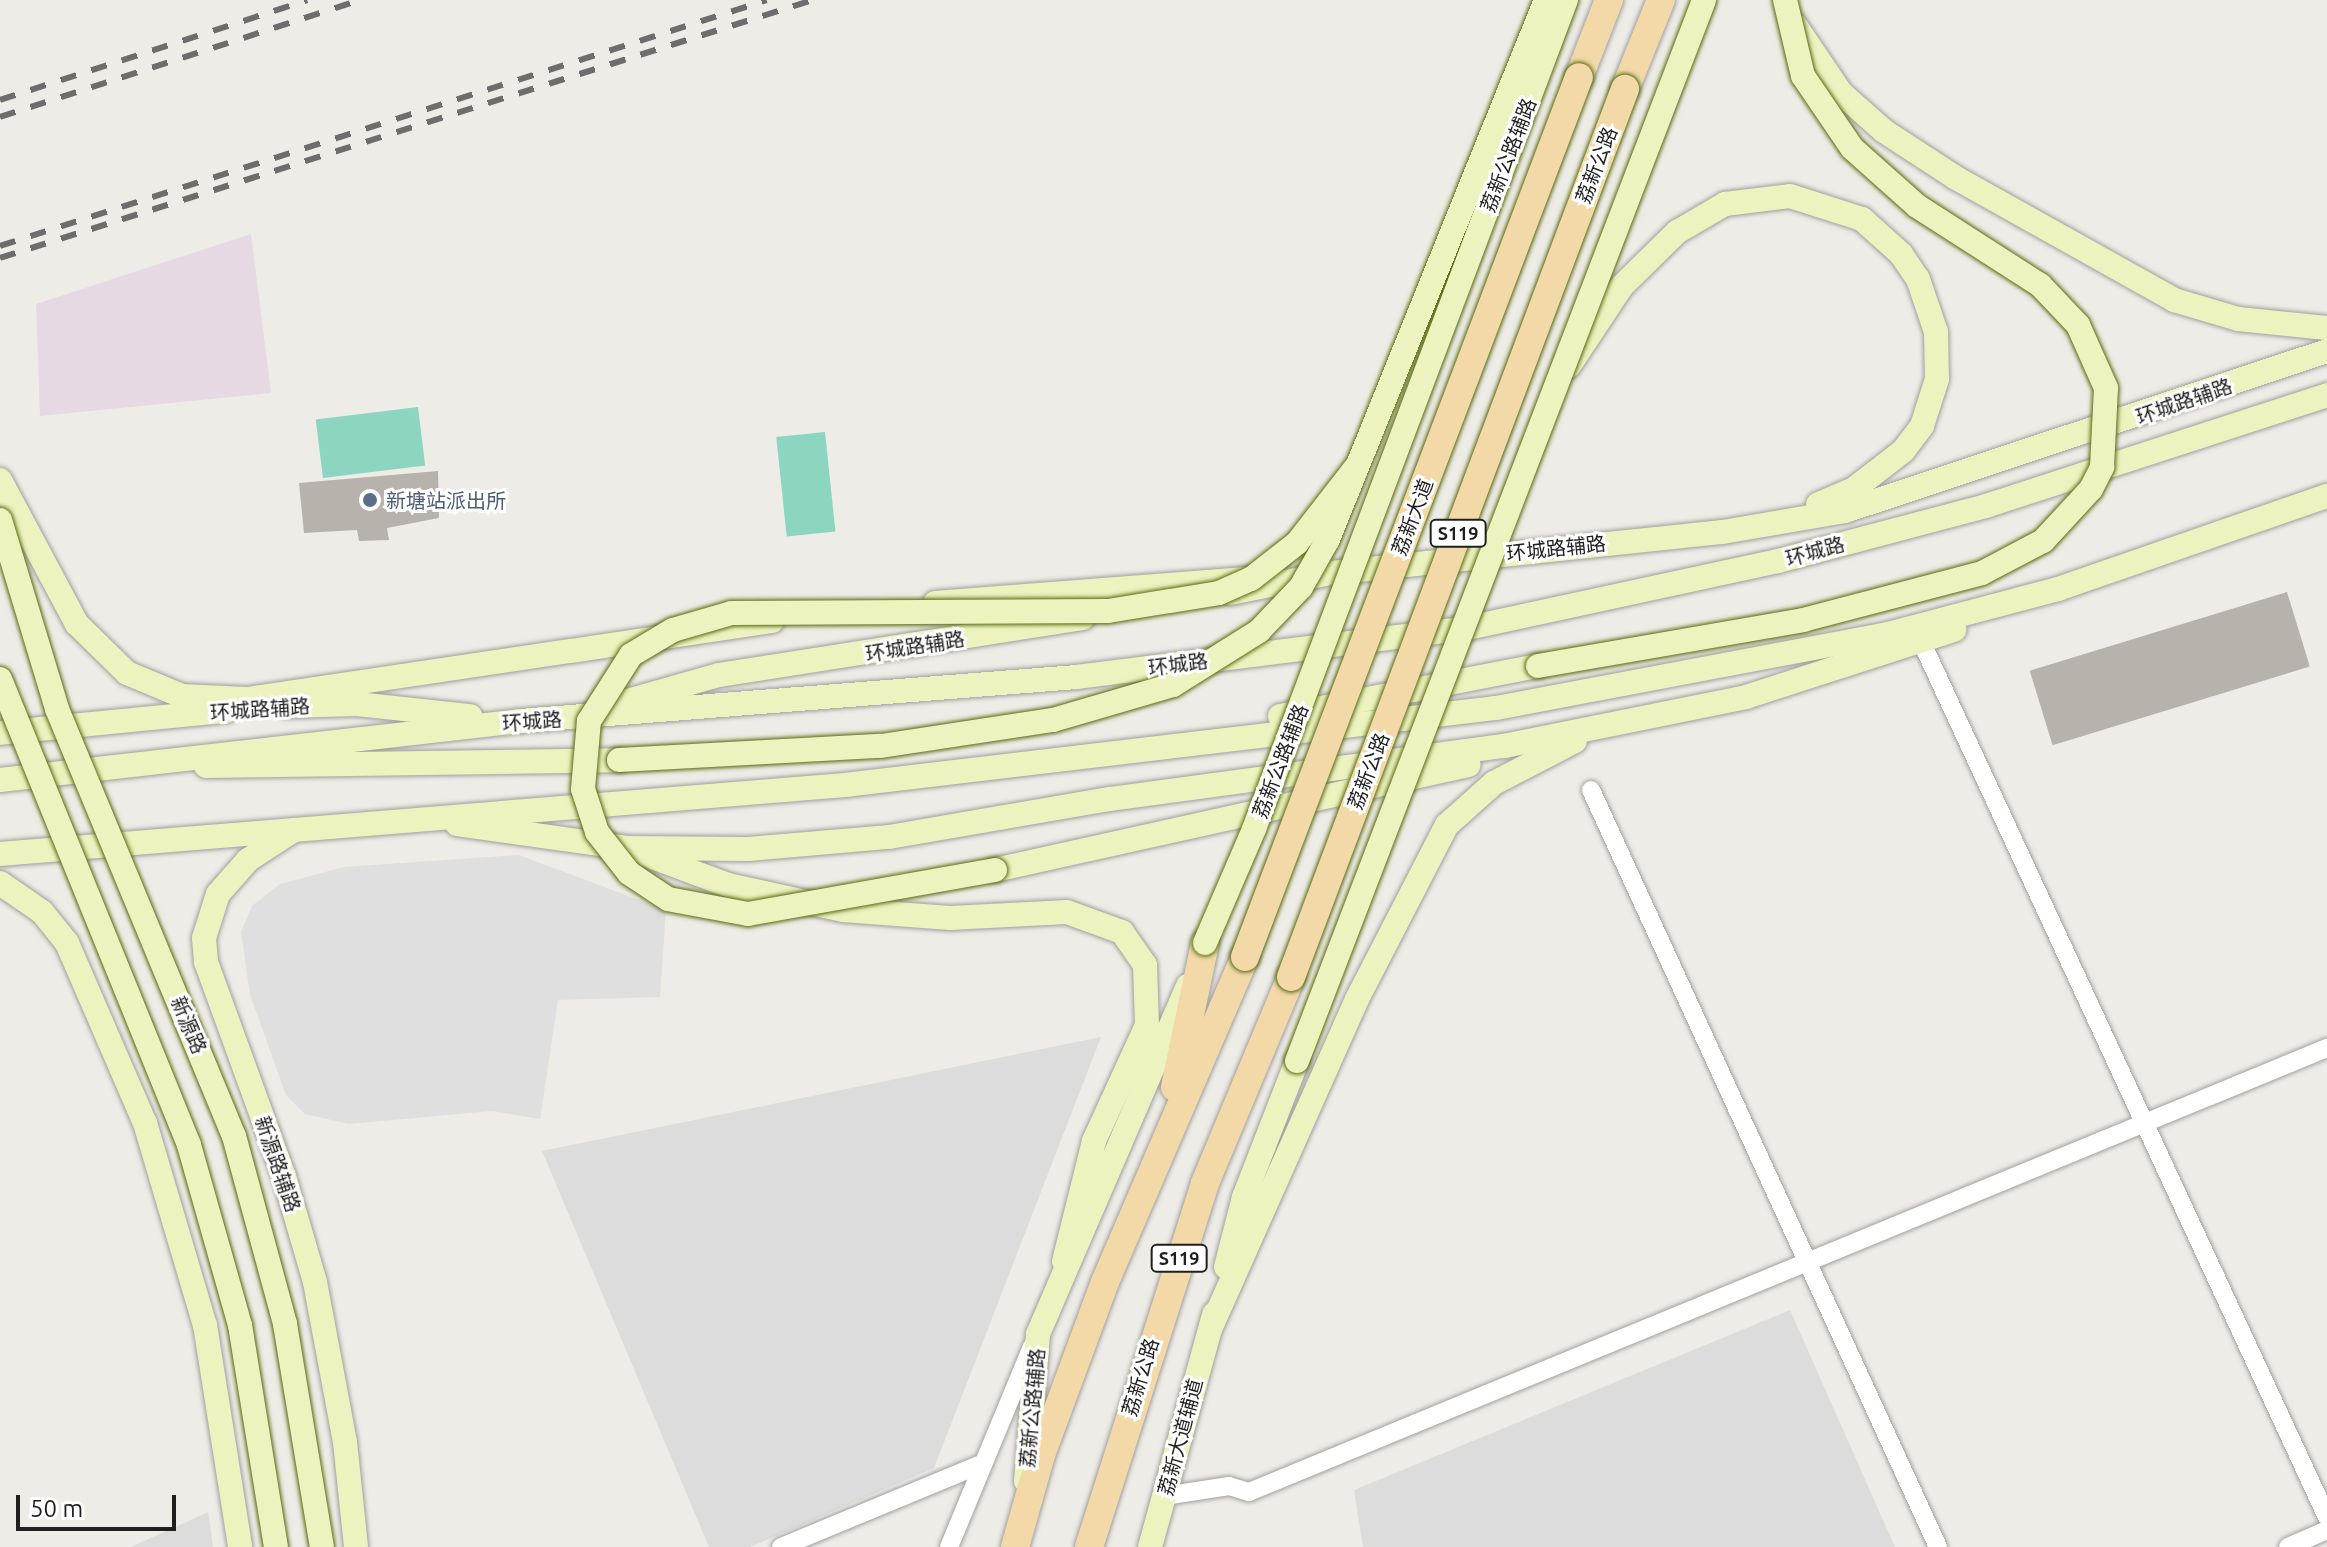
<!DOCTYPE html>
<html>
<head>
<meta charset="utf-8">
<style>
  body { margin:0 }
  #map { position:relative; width:2327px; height:1547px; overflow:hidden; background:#eeece6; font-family:Ubuntu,"Noto Sans SC",sans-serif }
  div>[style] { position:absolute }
  .residential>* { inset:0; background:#dddcdc }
  .industrial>* { inset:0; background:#e7d9e3 }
  .pitch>* { inset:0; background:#8cd5c0; transform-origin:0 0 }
  .parking>* { inset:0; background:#dfdfdf }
  .building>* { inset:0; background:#b7b2ac; transform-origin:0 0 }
  .roads { filter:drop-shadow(0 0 2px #a0a0a0) drop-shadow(0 0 2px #a0a0a0) }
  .street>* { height:18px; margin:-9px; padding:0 9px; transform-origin:9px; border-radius:9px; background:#fff }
  .secondary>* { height:24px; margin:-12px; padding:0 12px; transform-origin:12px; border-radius:12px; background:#ecf3bf }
  .primary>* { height:28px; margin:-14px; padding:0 14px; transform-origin:14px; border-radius:14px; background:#f2d9a7 }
  .rail>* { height:6px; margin-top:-3px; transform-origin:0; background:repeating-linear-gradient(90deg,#6d6d6d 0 16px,transparent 0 32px) }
  .bridges { filter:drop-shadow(0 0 2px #596b10) drop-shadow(0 0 2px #596b10) }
  .secondary-bridge>* { height:24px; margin:-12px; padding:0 12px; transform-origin:12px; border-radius:12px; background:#ecf3bf }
  .primary-bridge>* { height:28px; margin:-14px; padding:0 14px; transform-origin:14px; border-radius:14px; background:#f2d9a7 }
  .dots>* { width:22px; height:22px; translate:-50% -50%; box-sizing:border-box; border:4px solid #fff; border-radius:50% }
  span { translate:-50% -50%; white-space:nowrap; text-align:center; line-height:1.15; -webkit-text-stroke:6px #fff; paint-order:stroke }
  .shield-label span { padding:2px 6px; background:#fff; border:2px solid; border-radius:6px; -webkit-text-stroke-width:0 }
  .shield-label { font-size:18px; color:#1f1f1f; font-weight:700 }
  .street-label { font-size:20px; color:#1f1f1f }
  .service-label { font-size:20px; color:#4e5e75 }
  .left { translate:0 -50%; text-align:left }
  .scale { position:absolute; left:16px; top:1495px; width:160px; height:36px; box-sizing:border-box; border:4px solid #1f1f1f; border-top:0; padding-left:10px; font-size:24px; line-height:28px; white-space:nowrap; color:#1f1f1f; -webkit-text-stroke:6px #fff; paint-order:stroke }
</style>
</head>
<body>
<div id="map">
  <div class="residential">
    <i style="clip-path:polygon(1101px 1037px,934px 1468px,750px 1547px,709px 1547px,542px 1151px)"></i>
    <i style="clip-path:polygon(1790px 1310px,1895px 1547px,1363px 1547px,1354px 1490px)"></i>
    <i style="clip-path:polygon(208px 1512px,213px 1547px,131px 1547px)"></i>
  </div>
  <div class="industrial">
    <i style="clip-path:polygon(251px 234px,271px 393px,40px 416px,36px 304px)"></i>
  </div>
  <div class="pitch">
    <i style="left:418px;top:407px;width:59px;height:103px;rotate:83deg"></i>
    <i style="left:825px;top:432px;width:100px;height:49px;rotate:84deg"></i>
  </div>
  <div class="parking">
    <i style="clip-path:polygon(519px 855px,666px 910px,660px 997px,558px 1000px,540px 1119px,492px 1111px,349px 1124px,305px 1114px,286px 1095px,250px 995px,241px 932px,252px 906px,280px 884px,344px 867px)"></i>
  </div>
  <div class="building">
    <i style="clip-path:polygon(438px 471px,439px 518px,387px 528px,389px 540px,359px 541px,357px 530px,304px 533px,299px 483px)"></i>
    <i style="left:2287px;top:592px;width:78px;height:269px;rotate:73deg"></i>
  </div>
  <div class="roads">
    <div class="street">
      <i style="left:1922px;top:643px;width:963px;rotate:65.14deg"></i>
      <i style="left:1591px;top:790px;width:833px;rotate:65.37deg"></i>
      <i style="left:1164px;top:1496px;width:66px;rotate:-8.7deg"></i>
      <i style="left:1229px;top:1486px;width:21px;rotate:17deg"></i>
      <i style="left:1249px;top:1492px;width:1166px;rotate:-22.39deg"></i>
      <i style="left:781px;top:1547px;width:214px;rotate:-22.5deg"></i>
      <i style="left:949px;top:1547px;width:217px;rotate:-67.5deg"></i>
      <i style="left:2288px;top:1547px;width:43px;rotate:-23.6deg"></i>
    </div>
    <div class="secondary">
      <i style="left:1795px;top:25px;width:82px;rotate:55.9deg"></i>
      <i style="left:1841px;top:93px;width:57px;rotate:41.5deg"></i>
      <i style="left:1884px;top:131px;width:86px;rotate:33.1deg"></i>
      <i style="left:1956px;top:178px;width:250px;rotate:29.2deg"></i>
      <i style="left:2174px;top:300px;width:67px;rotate:16.5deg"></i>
      <i style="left:2238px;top:319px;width:89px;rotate:5.8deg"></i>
      <i style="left:1569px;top:366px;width:96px;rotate:-56.5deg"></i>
      <i style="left:1622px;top:286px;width:77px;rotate:-44.5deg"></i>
      <i style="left:1677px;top:232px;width:56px;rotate:-30.3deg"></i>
      <i style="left:1725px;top:204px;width:65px;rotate:-7deg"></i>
      <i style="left:1790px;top:196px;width:76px;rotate:17.7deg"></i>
      <i style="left:1862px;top:219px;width:52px;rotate:41.9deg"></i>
      <i style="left:1901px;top:254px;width:30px;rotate:56deg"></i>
      <i style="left:1918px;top:279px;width:56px;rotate:71.2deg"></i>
      <i style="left:1936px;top:332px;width:47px;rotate:88.8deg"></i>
      <i style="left:1937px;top:379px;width:49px;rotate:107.7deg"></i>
      <i style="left:1922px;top:426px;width:31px;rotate:127deg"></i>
      <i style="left:1903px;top:451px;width:62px;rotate:142.2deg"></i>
      <i style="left:1854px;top:489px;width:39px;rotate:157deg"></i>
      <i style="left:0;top:480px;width:163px;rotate:61.9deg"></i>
      <i style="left:77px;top:624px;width:70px;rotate:44.4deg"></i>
      <i style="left:127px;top:673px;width:60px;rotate:22.7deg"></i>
      <i style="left:182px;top:696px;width:65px;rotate:2.6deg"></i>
      <i style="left:247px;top:699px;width:531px;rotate:-8.45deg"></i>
      <i style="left:1230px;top:593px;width:103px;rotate:-11.2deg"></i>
      <i style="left:1331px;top:573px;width:394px;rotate:-6deg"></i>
      <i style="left:1723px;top:532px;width:124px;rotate:-9.8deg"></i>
      <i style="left:1845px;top:511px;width:508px;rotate:-18.36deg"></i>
      <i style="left:935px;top:603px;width:312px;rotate:-4.4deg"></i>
      <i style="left:613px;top:705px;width:110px;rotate:-15.8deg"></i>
      <i style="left:719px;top:675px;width:368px;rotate:-8.9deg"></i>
      <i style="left:287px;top:706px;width:70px;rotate:-1.6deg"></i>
      <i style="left:357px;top:704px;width:114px;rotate:6.1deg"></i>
      <i style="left:1280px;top:716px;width:263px;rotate:-11deg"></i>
      <i style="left:0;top:733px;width:227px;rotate:-5.6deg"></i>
      <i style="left:206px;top:766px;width:413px;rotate:-0.8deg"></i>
      <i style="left:0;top:780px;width:523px;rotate:-6.47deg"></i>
      <i style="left:520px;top:721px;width:558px;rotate:-4.52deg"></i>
      <i style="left:1076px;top:677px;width:395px;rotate:-7.1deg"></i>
      <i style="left:1468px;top:628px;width:317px;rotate:-12.2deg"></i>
      <i style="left:1778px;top:561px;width:215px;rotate:-14.8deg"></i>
      <i style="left:1986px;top:506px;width:359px;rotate:-18deg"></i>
      <i style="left:457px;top:824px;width:173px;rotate:8deg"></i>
      <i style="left:628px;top:848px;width:107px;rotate:20.3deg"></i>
      <i style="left:728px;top:885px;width:118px;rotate:12.3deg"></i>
      <i style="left:843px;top:910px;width:107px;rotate:4.3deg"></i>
      <i style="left:950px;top:918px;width:117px;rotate:-2.9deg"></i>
      <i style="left:1067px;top:912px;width:59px;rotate:20deg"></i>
      <i style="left:1122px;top:932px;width:40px;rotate:55.1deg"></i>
      <i style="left:1145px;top:965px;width:60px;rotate:88.1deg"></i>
      <i style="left:1147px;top:1025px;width:128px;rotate:114.6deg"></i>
      <i style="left:1094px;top:1141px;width:124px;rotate:104deg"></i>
      <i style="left:294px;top:830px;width:55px;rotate:146.9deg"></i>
      <i style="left:248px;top:860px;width:45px;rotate:131.4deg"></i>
      <i style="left:218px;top:894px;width:46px;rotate:107.7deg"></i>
      <i style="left:204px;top:938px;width:24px;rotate:85deg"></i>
      <i style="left:206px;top:962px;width:228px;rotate:70deg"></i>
      <i style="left:284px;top:1176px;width:110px;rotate:73.7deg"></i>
      <i style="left:315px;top:1282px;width:163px;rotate:79.4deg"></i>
      <i style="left:345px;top:1442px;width:106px;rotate:84deg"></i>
      <i style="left:628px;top:848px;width:120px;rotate:0.5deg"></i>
      <i style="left:748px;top:849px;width:142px;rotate:-4.9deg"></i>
      <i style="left:889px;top:837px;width:224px;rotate:-9.8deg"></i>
      <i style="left:1110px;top:799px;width:398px;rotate:-7.7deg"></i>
      <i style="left:1504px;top:746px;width:247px;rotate:-11.4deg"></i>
      <i style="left:1746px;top:697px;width:219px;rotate:-17.9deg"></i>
      <i style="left:0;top:854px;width:848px;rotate:-4.67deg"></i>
      <i style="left:845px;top:785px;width:656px;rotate:-6.75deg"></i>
      <i style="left:1496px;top:708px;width:399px;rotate:-10.7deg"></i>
      <i style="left:1888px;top:634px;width:176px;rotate:-14.8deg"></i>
      <i style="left:2058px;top:589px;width:285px;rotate:-19.1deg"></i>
      <i style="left:995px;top:870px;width:485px;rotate:-12.5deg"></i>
      <i style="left:0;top:883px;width:51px;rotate:34.6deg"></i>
      <i style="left:42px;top:912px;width:40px;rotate:51deg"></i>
      <i style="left:67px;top:943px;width:196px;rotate:66.6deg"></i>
      <i style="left:145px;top:1123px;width:211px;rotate:73.5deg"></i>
      <i style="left:205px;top:1325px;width:225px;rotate:81deg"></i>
      <i style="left:1226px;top:1267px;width:72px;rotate:-75.6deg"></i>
      <i style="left:1244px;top:1197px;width:146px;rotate:-68.7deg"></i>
      <i style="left:1211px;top:1327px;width:359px;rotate:-66deg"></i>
      <i style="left:1357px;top:999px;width:196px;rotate:-62.7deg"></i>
      <i style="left:1447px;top:825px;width:63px;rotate:-41.8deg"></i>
      <i style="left:1494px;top:783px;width:91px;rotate:-27.4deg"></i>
      <i style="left:1026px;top:1481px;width:147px;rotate:-85.3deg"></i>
      <i style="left:1038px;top:1334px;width:379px;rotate:-66.7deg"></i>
      <i style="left:1150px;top:1547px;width:242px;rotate:-74.6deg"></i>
    </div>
    <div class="primary">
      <i style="left:1579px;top:77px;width:83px;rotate:-68.7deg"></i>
      <i style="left:1625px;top:89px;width:96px;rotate:-68deg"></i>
      <i style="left:1175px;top:1087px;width:147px;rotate:-78.2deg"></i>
      <i style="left:1015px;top:1547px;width:96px;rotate:-74.2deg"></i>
      <i style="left:1041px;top:1455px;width:184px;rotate:-69.7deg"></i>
      <i style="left:1105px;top:1282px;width:354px;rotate:-66.7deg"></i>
      <i style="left:1089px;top:1547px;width:382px;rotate:-72.3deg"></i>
      <i style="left:1205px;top:1183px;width:223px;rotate:-67.3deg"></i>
    </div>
  </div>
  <div class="rail">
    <i style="left:0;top:100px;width:323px;rotate:-18deg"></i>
    <i style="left:0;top:117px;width:379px;rotate:-18deg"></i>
    <i style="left:0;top:246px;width:805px;rotate:-17.78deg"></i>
    <i style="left:0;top:258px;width:853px;rotate:-17.61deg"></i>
  </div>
  <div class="bridges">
    <div class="secondary-bridge">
      <i style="left:0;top:520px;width:197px;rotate:73.2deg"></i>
      <i style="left:57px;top:709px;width:462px;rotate:67.5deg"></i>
      <i style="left:234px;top:1136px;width:195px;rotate:74.8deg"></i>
      <i style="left:285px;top:1324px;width:226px;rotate:80.6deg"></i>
      <i style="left:1538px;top:666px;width:269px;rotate:-9.8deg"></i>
      <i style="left:1803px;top:620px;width:185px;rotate:-14.7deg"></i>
      <i style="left:1982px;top:573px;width:69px;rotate:-27.7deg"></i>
      <i style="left:2043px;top:541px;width:71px;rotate:-47.3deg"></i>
      <i style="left:2091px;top:489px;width:25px;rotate:-63deg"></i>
      <i style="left:2102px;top:467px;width:79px;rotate:-87.1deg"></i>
      <i style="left:2106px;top:388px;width:69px;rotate:-114deg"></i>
      <i style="left:2078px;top:325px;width:55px;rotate:-133.5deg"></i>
      <i style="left:2040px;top:285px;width:146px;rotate:-147.3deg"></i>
      <i style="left:1917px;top:206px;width:87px;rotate:-138.3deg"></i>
      <i style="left:1852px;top:148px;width:87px;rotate:-124.2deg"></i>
      <i style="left:1803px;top:76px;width:78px;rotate:-103.3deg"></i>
      <i style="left:0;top:679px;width:503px;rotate:67.92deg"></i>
      <i style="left:189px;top:1145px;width:187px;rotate:74.2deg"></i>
      <i style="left:240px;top:1325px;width:225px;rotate:80.8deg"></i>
      <i style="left:619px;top:760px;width:262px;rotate:-3.1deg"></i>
      <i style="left:881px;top:746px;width:174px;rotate:-8.6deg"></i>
      <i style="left:1053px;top:720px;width:125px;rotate:-16.3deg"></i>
      <i style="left:1173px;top:685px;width:102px;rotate:-32.1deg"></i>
      <i style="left:1259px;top:631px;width:61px;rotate:-46.3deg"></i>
      <i style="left:1301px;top:587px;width:55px;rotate:-60.6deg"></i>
      <i style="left:1328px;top:539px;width:581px;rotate:-67.98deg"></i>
      <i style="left:995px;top:870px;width:251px;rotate:169.9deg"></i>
      <i style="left:748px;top:914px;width:81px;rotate:-169.4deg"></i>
      <i style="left:668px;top:899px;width:47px;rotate:-146.3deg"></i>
      <i style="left:629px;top:873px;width:52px;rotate:-128deg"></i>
      <i style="left:597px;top:832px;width:45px;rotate:-108deg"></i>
      <i style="left:583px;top:789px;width:68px;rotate:-85deg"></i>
      <i style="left:589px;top:721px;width:78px;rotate:-57.5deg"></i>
      <i style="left:631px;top:655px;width:49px;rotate:-30.8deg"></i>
      <i style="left:673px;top:630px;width:60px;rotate:-16.3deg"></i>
      <i style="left:731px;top:613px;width:377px;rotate:-0.3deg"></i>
      <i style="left:1108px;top:611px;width:112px;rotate:-9.2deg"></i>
      <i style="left:1219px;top:593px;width:35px;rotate:-24deg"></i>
      <i style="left:1251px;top:579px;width:58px;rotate:-38deg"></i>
      <i style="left:1297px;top:543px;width:98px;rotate:-52.1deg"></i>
      <i style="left:1205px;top:943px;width:124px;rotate:-66.7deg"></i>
      <i style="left:1254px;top:829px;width:886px;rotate:-69.38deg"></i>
      <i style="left:1297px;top:1061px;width:1136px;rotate:-69.01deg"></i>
    </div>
    <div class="primary-bridge">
      <i style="left:1245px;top:957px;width:941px;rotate:-69.22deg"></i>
      <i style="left:1291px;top:977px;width:949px;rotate:-69.39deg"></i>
    </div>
  </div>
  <div class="dots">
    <i style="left:370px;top:500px;background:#5c6f8a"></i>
  </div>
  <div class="shield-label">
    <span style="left:1458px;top:533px">S119</span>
    <span style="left:1179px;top:1258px">S119</span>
  </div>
  <div class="street-label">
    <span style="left:1508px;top:155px;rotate:-69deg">荔新公路辅路</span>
    <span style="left:1596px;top:165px;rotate:-69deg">荔新公路</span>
    <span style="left:2184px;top:401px;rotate:-19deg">环城路辅路</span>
    <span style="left:1412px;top:517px;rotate:-69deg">荔新大道</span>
    <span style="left:1556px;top:548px;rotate:-6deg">环城路辅路</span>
    <span style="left:1815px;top:551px;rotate:-15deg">环城路</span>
    <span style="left:915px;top:646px;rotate:-9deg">环城路辅路</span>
    <span style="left:1178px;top:664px;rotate:-7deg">环城路</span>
    <span style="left:260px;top:709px;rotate:-4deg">环城路辅路</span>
    <span style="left:532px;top:721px;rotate:-4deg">环城路</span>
    <span style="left:1280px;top:761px;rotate:-69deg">荔新公路辅路</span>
    <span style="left:1368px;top:771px;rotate:-69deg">荔新公路</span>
    <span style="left:189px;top:1025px;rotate:67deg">新源路</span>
    <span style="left:278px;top:1164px;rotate:71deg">新源路辅路</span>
    <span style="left:1140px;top:1377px;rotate:-73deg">荔新公路</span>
    <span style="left:1032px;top:1408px;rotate:-85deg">荔新公路辅路</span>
    <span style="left:1180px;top:1437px;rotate:-75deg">荔新大道辅道</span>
  </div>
  <div class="service-label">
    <span class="left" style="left:386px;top:500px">新塘站派出所</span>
  </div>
  <div class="scale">50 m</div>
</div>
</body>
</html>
